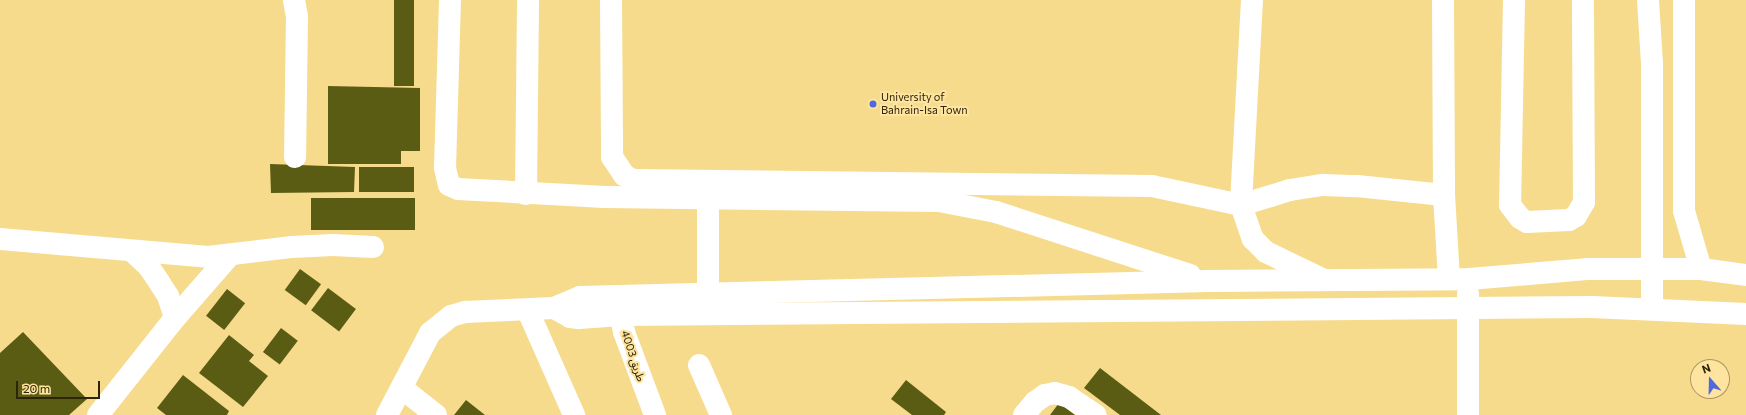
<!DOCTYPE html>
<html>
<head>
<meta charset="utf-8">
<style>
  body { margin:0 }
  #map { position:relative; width:1746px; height:415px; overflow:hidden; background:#fee49f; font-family:Commissioner,"Noto Sans Arabic",sans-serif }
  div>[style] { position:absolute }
  .built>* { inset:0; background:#f7db8d }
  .building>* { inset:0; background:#5b5c13; transform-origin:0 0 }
  .minor>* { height:22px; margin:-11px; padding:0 11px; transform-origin:11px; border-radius:11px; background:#fff }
  .dots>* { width:11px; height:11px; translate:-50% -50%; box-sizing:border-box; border:2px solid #fee49f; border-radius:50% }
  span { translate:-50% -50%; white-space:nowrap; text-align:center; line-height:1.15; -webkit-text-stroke:4px #fee49f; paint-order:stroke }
  .poi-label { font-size:11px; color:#2e2407 }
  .left { translate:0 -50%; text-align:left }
  .street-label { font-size:11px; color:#2e2407 }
  .north { position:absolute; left:1690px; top:359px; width:40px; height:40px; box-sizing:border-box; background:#fee49f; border:1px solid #ab9762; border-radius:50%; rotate:340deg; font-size:11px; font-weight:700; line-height:16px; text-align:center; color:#2e2407 }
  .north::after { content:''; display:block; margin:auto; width:14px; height:18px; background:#5069de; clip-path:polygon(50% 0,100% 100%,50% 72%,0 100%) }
  .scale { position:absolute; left:16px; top:381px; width:84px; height:18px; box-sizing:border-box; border:2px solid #2e2407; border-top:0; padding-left:5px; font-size:12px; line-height:14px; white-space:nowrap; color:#2e2407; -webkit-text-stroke:3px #fee49f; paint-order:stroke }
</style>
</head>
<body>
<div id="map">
  <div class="built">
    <i style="clip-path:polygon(evenodd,0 0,1746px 0,1746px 415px,0 415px,0 0,1698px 367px,1722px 367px,1722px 391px,1698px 391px,1698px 367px)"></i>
  </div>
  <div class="building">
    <i style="left:394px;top:0;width:20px;height:86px"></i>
    <i style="clip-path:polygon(328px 86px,420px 88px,420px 151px,401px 151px,401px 164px,328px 164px)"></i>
    <i style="clip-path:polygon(270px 164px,355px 167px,354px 192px,271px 193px)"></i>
    <i style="left:359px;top:167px;width:55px;height:25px"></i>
    <i style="left:311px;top:198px;width:104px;height:32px"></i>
    <i style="left:300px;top:269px;width:26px;height:26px;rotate:36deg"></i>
    <i style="left:328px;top:288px;width:35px;height:28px;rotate:37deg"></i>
    <i style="left:227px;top:289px;width:23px;height:34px;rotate:38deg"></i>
    <i style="left:281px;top:328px;width:21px;height:30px;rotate:37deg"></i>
    <i style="clip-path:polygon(23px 332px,87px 399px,69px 415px,0 415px,0 353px)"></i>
    <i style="clip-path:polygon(229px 335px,254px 355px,249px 361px,268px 376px,243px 407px,199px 373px)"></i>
    <i style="clip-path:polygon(1100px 368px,1161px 415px,1120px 415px,1084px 388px)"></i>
    <i style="clip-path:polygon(183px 375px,229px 411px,227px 415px,166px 415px,157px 408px)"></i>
    <i style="clip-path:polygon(906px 380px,946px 412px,944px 415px,912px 415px,891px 399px)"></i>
    <i style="clip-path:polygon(466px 400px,485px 415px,454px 415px)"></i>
    <i style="clip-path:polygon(1059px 403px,1075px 415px,1050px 415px)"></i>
  </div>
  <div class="minor">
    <i style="left:294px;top:0;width:17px;rotate:80deg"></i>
    <i style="left:297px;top:17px;width:140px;rotate:90.8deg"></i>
    <i style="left:450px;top:0;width:168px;rotate:91.7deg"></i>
    <i style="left:445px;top:168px;width:17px;rotate:77deg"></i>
    <i style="left:449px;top:185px;width:10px;rotate:24deg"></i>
    <i style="left:458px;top:189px;width:147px;rotate:3.1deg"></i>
    <i style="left:605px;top:197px;width:334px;rotate:0.7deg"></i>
    <i style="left:939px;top:201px;width:58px;rotate:10.9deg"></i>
    <i style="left:996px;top:212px;width:204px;rotate:18deg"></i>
    <i style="left:611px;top:0;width:157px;rotate:89.6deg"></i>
    <i style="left:612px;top:157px;width:22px;rotate:56deg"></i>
    <i style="left:624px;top:175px;width:10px;rotate:29deg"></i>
    <i style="left:633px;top:180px;width:519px;rotate:0.66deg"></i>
    <i style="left:1152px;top:186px;width:91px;rotate:12.1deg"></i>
    <i style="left:1241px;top:205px;width:51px;rotate:-17deg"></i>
    <i style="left:1290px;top:190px;width:33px;rotate:-9deg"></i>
    <i style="left:1323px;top:185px;width:34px;rotate:2deg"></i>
    <i style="left:1357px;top:186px;width:87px;rotate:5.9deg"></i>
    <i style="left:1252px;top:0;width:205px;rotate:93.1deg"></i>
    <i style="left:1241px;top:205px;width:36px;rotate:71deg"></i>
    <i style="left:1253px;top:239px;width:18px;rotate:45deg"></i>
    <i style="left:1266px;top:252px;width:62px;rotate:25.7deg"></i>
    <i style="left:1443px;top:0;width:195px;rotate:89.7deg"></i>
    <i style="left:1444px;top:195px;width:83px;rotate:86.6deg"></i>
    <i style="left:1514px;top:0;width:205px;rotate:91.1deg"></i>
    <i style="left:1510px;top:205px;width:16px;rotate:52deg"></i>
    <i style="left:1520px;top:218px;width:8px;rotate:30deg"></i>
    <i style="left:1527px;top:222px;width:42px;rotate:-2.7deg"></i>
    <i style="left:1569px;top:220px;width:8px;rotate:-30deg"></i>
    <i style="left:1576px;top:216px;width:16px;rotate:-60deg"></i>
    <i style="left:1584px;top:202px;width:202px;rotate:-90.3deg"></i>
    <i style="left:1648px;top:0;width:63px;rotate:86.4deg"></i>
    <i style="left:1652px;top:63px;width:245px;rotate:90deg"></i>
    <i style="left:1684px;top:0;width:211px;rotate:90deg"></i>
    <i style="left:1684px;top:211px;width:60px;rotate:73.7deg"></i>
    <i style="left:526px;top:194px;width:194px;rotate:-89.4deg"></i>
    <i style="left:708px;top:198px;width:95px;rotate:90deg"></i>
    <i style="left:0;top:239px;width:209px;rotate:4.9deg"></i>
    <i style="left:208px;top:257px;width:85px;rotate:-6.8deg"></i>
    <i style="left:292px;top:247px;width:41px;rotate:-2.8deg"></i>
    <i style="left:333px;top:245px;width:40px;rotate:2.9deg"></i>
    <i style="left:132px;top:251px;width:23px;rotate:43deg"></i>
    <i style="left:149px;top:267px;width:18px;rotate:56deg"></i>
    <i style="left:159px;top:282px;width:17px;rotate:57deg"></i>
    <i style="left:168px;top:296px;width:23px;rotate:72deg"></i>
    <i style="left:627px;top:301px;width:15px;rotate:113deg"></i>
    <i style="left:621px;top:315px;width:17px;rotate:80deg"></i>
    <i style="left:624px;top:332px;width:89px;rotate:69.5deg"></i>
    <i style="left:554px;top:308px;width:18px;rotate:29deg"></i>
    <i style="left:570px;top:317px;width:9px;rotate:6deg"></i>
    <i style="left:579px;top:318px;width:42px;rotate:-4.1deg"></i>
    <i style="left:621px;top:315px;width:971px;rotate:-0.47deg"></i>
    <i style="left:1592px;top:307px;width:154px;rotate:2.6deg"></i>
    <i style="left:528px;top:311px;width:114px;rotate:66.1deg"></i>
    <i style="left:699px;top:365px;width:55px;rotate:66.3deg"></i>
    <i style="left:403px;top:389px;width:42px;rotate:38.2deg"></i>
    <i style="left:98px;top:415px;width:124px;rotate:-51.6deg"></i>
    <i style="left:175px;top:318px;width:82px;rotate:-48.9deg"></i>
    <i style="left:387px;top:415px;width:93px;rotate:-62.3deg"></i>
    <i style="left:430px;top:333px;width:27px;rotate:-39deg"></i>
    <i style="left:451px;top:316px;width:15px;rotate:-16deg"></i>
    <i style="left:465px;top:312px;width:89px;rotate:-2.6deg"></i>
    <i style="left:554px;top:308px;width:28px;rotate:-23deg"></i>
    <i style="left:580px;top:297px;width:628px;rotate:-1.46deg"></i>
    <i style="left:1208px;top:281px;width:261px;rotate:-0.4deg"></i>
    <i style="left:1469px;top:279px;width:118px;rotate:-4.8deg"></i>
    <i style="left:1587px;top:269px;width:114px"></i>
    <i style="left:1701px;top:269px;width:45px;rotate:7.6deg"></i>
    <i style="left:1024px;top:415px;width:17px;rotate:-50deg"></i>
    <i style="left:1035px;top:402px;width:12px;rotate:-35deg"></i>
    <i style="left:1045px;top:395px;width:10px;rotate:-11deg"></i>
    <i style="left:1055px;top:393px;width:15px;rotate:16deg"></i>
    <i style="left:1069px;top:397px;width:32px;rotate:34deg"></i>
    <i style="left:1468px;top:415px;width:121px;rotate:-90deg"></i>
  </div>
  <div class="dots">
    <i style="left:873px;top:104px;background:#5069de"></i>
  </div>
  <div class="poi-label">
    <span class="left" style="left:881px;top:104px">University of<br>Bahrain-Isa Town</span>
  </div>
  <div class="street-label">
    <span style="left:633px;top:356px;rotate:72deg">طريق 4003</span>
  </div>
  <div class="north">N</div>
  <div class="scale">20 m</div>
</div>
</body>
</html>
